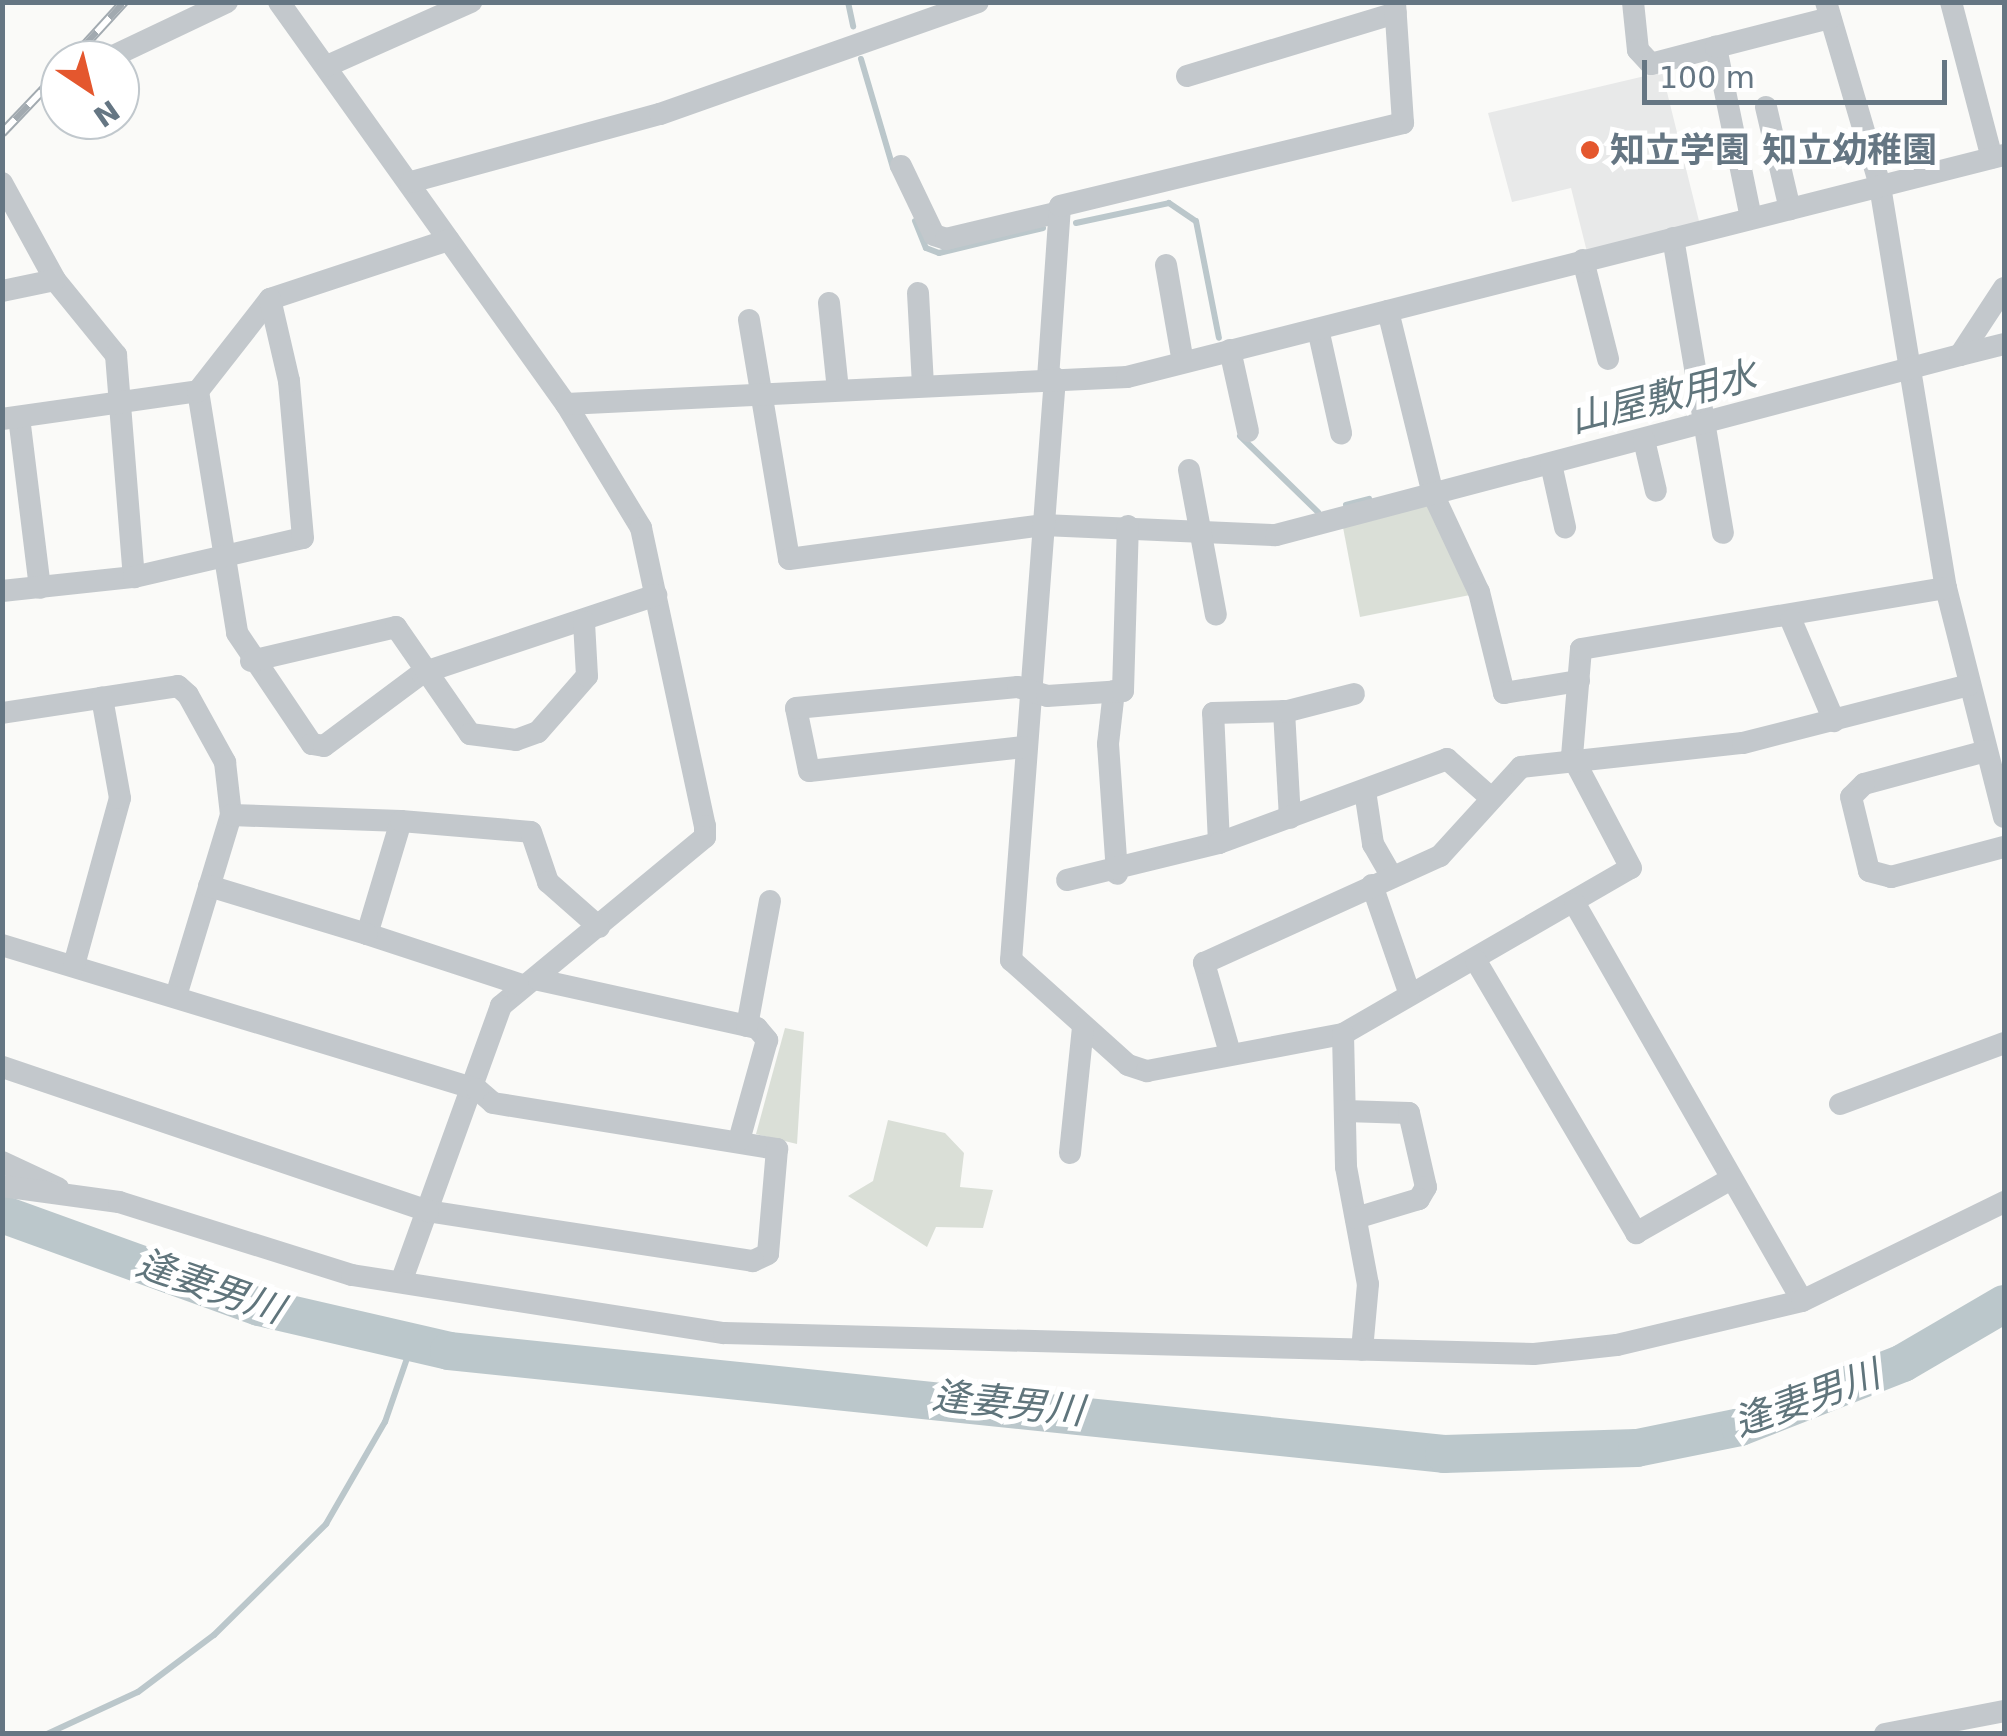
<!DOCTYPE html>
<html>
<head>
<meta charset="utf-8">
<style>
  body { margin:0 }
  #map { position:relative; width:2007px; height:1736px; overflow:hidden; background:#fafaf8; font-family:"DejaVu Sans","Noto Sans JP",sans-serif }
  div>[style] { position:absolute }
  .built>* { inset:0; background:#e8e9e9 }
  .green>* { inset:0; background:#dadfd7 }
  .stream>* { height:6px; margin:-3px; padding:0 3px; transform-origin:3px; border-radius:3px; background:#bbc7cb }
  .river>* { height:38px; margin:-19px; padding:0 19px; transform-origin:19px; border-radius:19px; background:#bbc7cb }
  .minor>* { height:22px; margin:-11px; padding:0 11px; transform-origin:11px; border-radius:11px; background:#c3c8cc }
  .rail>* { height:10px; margin-top:-5px; transform-origin:0; background:repeating-linear-gradient(90deg,#fff 0 19px,#a2aab0 0 38px); box-sizing:border-box; border-block:2px solid #a2aab0 }
  .dots>* { width:28px; height:28px; translate:-50% -50%; box-sizing:border-box; border:5px solid #fff; border-radius:50% }
  span { translate:-50% -50%; white-space:nowrap; text-align:center; line-height:1.15; -webkit-text-stroke:10px #fff; paint-order:stroke }
  .poi-label { font-size:35px; color:#657683; font-weight:700 }
  .left { translate:0 -50%; text-align:left }
  .water-label { font-size:38px; color:#60757c; font-style:italic }
  .frame { position:absolute; inset:0; border:5px solid #657683; pointer-events:none }
  .north { position:absolute; left:40px; top:40px; width:100px; height:100px; box-sizing:border-box; background:#fff; border:2px solid #c1c8cd; border-radius:50%; rotate:145deg; font-size:28px; font-weight:700; line-height:40px; text-align:center; color:#657683 }
  .north::after { content:''; display:block; margin:auto; width:35px; height:45px; background:#e4572e; clip-path:polygon(50% 0,100% 100%,50% 72%,0 100%) }
  .scale { position:absolute; left:1642px; top:60px; width:305px; height:45px; box-sizing:border-box; border:5px solid #657683; border-top:0; padding-left:12px; font-size:30px; line-height:35px; white-space:nowrap; color:#657683; -webkit-text-stroke:8px #fff; paint-order:stroke }
</style>
</head>
<body>
<div id="map">
  <div class="built">
    <i style="clip-path:polygon(1662px 72px,1700px 225px,1587px 252px,1571px 188px,1512px 202px,1488px 113px)"></i>
  </div>
  <div class="green">
    <i style="clip-path:polygon(1430px 505px,1470px 595px,1360px 617px,1342px 522px)"></i>
    <i style="clip-path:polygon(785px 1028px,804px 1032px,797px 1144px,756px 1134px)"></i>
    <i style="clip-path:polygon(888px 1120px,945px 1133px,964px 1153px,960px 1187px,993px 1190px,983px 1228px,936px 1227px,927px 1247px,848px 1196px,873px 1181px)"></i>
  </div>
  <div class="stream">
    <i style="left:848px;top:2px;width:25px;rotate:78deg"></i>
    <i style="left:861px;top:59px;width:114px;rotate:73.6deg"></i>
    <i style="left:915px;top:221px;width:29px;rotate:68deg"></i>
    <i style="left:926px;top:248px;width:14px;rotate:21deg"></i>
    <i style="left:939px;top:253px;width:107px;rotate:-13.5deg"></i>
    <i style="left:1076px;top:223px;width:95px;rotate:-12.1deg"></i>
    <i style="left:1169px;top:203px;width:32px;rotate:34deg"></i>
    <i style="left:1196px;top:221px;width:119px;rotate:78.9deg"></i>
    <i style="left:1240px;top:436px;width:109px;rotate:44.3deg"></i>
    <i style="left:1346px;top:505px;width:24px;rotate:-15deg"></i>
    <i style="left:47px;top:1734px;width:100px;rotate:-24.8deg"></i>
    <i style="left:138px;top:1692px;width:95px;rotate:-36.9deg"></i>
    <i style="left:214px;top:1635px;width:158px;rotate:-44.7deg"></i>
    <i style="left:326px;top:1524px;width:118px;rotate:-60deg"></i>
    <i style="left:385px;top:1422px;width:83px;rotate:-70.9deg"></i>
  </div>
  <div class="river">
    <i style="left:2px;top:1214px;width:273px;rotate:19.9deg"></i>
    <i style="left:259px;top:1307px;width:195px;rotate:13deg"></i>
    <i style="left:449px;top:1351px;width:1000px;rotate:5.91deg"></i>
    <i style="left:1444px;top:1454px;width:193px;rotate:-1.8deg"></i>
    <i style="left:1637px;top:1448px;width:105px;rotate:-11.5deg"></i>
    <i style="left:1740px;top:1427px;width:175px;rotate:-21.4deg"></i>
    <i style="left:1903px;top:1363px;width:117px;rotate:-30.3deg"></i>
  </div>
  <div class="minor">
    <i style="left:279px;top:2px;width:494px;rotate:54.5deg"></i>
    <i style="left:566px;top:404px;width:145px;rotate:58.8deg"></i>
    <i style="left:641px;top:528px;width:305px;rotate:77.9deg"></i>
    <i style="left:705px;top:826px;width:11px;rotate:90deg"></i>
    <i style="left:705px;top:837px;width:265px;rotate:140.4deg"></i>
    <i style="left:501px;top:1006px;width:291px;rotate:109.9deg"></i>
    <i style="left:1633px;top:2px;width:48px;rotate:84.1deg"></i>
    <i style="left:1638px;top:50px;width:19px;rotate:47deg"></i>
    <i style="left:1651px;top:64px;width:67px;rotate:-14.7deg"></i>
    <i style="left:1826px;top:2px;width:192px;rotate:73.6deg"></i>
    <i style="left:1880px;top:186px;width:407px;rotate:80.7deg"></i>
    <i style="left:1946px;top:588px;width:236px;rotate:75.8deg"></i>
    <i style="left:1951px;top:2px;width:161px;rotate:75.3deg"></i>
    <i style="left:105px;top:60px;width:135px;rotate:-25.4deg"></i>
    <i style="left:327px;top:66px;width:158px;rotate:-24deg"></i>
    <i style="left:1187px;top:76px;width:218px;rotate:-16.8deg"></i>
    <i style="left:1766px;top:107px;width:105px;rotate:76.8deg"></i>
    <i style="left:901px;top:166px;width:76px;rotate:64.4deg"></i>
    <i style="left:934px;top:235px;width:13px;rotate:18deg"></i>
    <i style="left:946px;top:239px;width:116px;rotate:-13.4deg"></i>
    <i style="left:411px;top:182px;width:258px;rotate:-15.3deg"></i>
    <i style="left:660px;top:114px;width:337px;rotate:-19.4deg"></i>
    <i style="left:2px;top:183px;width:111px;rotate:61.3deg"></i>
    <i style="left:55px;top:280px;width:97px;rotate:50.9deg"></i>
    <i style="left:116px;top:355px;width:223px;rotate:85.4deg"></i>
    <i style="left:1751px;top:218px;width:175px;rotate:-101.6deg"></i>
    <i style="left:1716px;top:47px;width:118px;rotate:-14.3deg"></i>
    <i style="left:1673px;top:238px;width:299px;rotate:80.4deg"></i>
    <i style="left:1583px;top:260px;width:102px;rotate:75.8deg"></i>
    <i style="left:1166px;top:265px;width:98px;rotate:80.1deg"></i>
    <i style="left:2px;top:291px;width:54px;rotate:-11.7deg"></i>
    <i style="left:918px;top:293px;width:92px;rotate:86.9deg"></i>
    <i style="left:829px;top:303px;width:87px;rotate:84.1deg"></i>
    <i style="left:1388px;top:311px;width:188px;rotate:76.2deg"></i>
    <i style="left:1433px;top:494px;width:108px;rotate:64.9deg"></i>
    <i style="left:1479px;top:592px;width:104px;rotate:76.1deg"></i>
    <i style="left:1504px;top:693px;width:76px;rotate:-9.1deg"></i>
    <i style="left:749px;top:320px;width:242px;rotate:80.5deg"></i>
    <i style="left:789px;top:559px;width:256px;rotate:-7.6deg"></i>
    <i style="left:1043px;top:525px;width:233px;rotate:2.5deg"></i>
    <i style="left:1276px;top:535px;width:707px;rotate:-14.74deg"></i>
    <i style="left:1960px;top:355px;width:80px;rotate:-56.7deg"></i>
    <i style="left:1318px;top:329px;width:107px;rotate:77.5deg"></i>
    <i style="left:1230px;top:350px;width:83px;rotate:77.5deg"></i>
    <i style="left:1960px;top:355px;width:45px;rotate:-14deg"></i>
    <i style="left:1048px;top:378px;width:172px;rotate:-86deg"></i>
    <i style="left:1060px;top:206px;width:353px;rotate:-13.6deg"></i>
    <i style="left:1403px;top:123px;width:121px;rotate:-93.8deg"></i>
    <i style="left:1055px;top:378px;width:584px;rotate:94.32deg"></i>
    <i style="left:1011px;top:960px;width:157px;rotate:41.9deg"></i>
    <i style="left:1128px;top:1065px;width:20px;rotate:18deg"></i>
    <i style="left:1147px;top:1071px;width:199px;rotate:-10.7deg"></i>
    <i style="left:1343px;top:1034px;width:332px;rotate:-30deg"></i>
    <i style="left:1631px;top:868px;width:127px;rotate:-117.8deg"></i>
    <i style="left:1572px;top:756px;width:107px;rotate:-85.2deg"></i>
    <i style="left:1581px;top:649px;width:370px;rotate:-9.5deg"></i>
    <i style="left:198px;top:391px;width:245px;rotate:80.8deg"></i>
    <i style="left:237px;top:633px;width:134px;rotate:56deg"></i>
    <i style="left:312px;top:744px;width:12px;rotate:9deg"></i>
    <i style="left:324px;top:746px;width:122px;rotate:-36.7deg"></i>
    <i style="left:422px;top:673px;width:247px;rotate:-18.4deg"></i>
    <i style="left:566px;top:404px;width:562px;rotate:-2.76deg"></i>
    <i style="left:1127px;top:377px;width:905px;rotate:-14.21deg"></i>
    <i style="left:19px;top:417px;width:172px;rotate:83deg"></i>
    <i style="left:2px;top:419px;width:198px;rotate:-8.1deg"></i>
    <i style="left:198px;top:391px;width:117px;rotate:-52deg"></i>
    <i style="left:270px;top:299px;width:188px;rotate:-18.3deg"></i>
    <i style="left:1644px;top:440px;width:52px;rotate:76.8deg"></i>
    <i style="left:1551px;top:464px;width:65px;rotate:77.5deg"></i>
    <i style="left:1189px;top:470px;width:147px;rotate:79.5deg"></i>
    <i style="left:2px;top:591px;width:133px;rotate:-6.1deg"></i>
    <i style="left:134px;top:577px;width:173px;rotate:-13deg"></i>
    <i style="left:303px;top:538px;width:158px;rotate:-95.1deg"></i>
    <i style="left:289px;top:381px;width:84px;rotate:-103deg"></i>
    <i style="left:1791px;top:620px;width:110px;rotate:66.9deg"></i>
    <i style="left:251px;top:661px;width:149px;rotate:-13.2deg"></i>
    <i style="left:396px;top:627px;width:130px;rotate:55.3deg"></i>
    <i style="left:470px;top:734px;width:46px;rotate:7.4deg"></i>
    <i style="left:516px;top:740px;width:23px;rotate:-20deg"></i>
    <i style="left:538px;top:732px;width:74px;rotate:-48.8deg"></i>
    <i style="left:587px;top:676px;width:54px;rotate:-93.2deg"></i>
    <i style="left:1114px;top:691px;width:53px;rotate:96.5deg"></i>
    <i style="left:1108px;top:744px;width:130px;rotate:86deg"></i>
    <i style="left:1284px;top:711px;width:107px;rotate:86.8deg"></i>
    <i style="left:2px;top:713px;width:178px;rotate:-8.7deg"></i>
    <i style="left:178px;top:686px;width:13px;rotate:42deg"></i>
    <i style="left:188px;top:695px;width:77px;rotate:61.1deg"></i>
    <i style="left:225px;top:762px;width:53px;rotate:83.5deg"></i>
    <i style="left:231px;top:815px;width:189px;rotate:106.9deg"></i>
    <i style="left:1023px;top:747px;width:215px;rotate:173.6deg"></i>
    <i style="left:809px;top:771px;width:64px;rotate:-101.7deg"></i>
    <i style="left:796px;top:708px;width:223px;rotate:-5.4deg"></i>
    <i style="left:1018px;top:687px;width:30px;rotate:17deg"></i>
    <i style="left:1047px;top:696px;width:76px;rotate:-3.8deg"></i>
    <i style="left:1123px;top:691px;width:165px;rotate:-88.3deg"></i>
    <i style="left:1986px;top:751px;width:126px;rotate:164.9deg"></i>
    <i style="left:1864px;top:784px;width:18px;rotate:135deg"></i>
    <i style="left:1851px;top:797px;width:76px;rotate:76.3deg"></i>
    <i style="left:1869px;top:871px;width:23px;rotate:15deg"></i>
    <i style="left:1891px;top:877px;width:117px;rotate:-14.9deg"></i>
    <i style="left:1365px;top:791px;width:54px;rotate:81.4deg"></i>
    <i style="left:1373px;top:844px;width:38px;rotate:60deg"></i>
    <i style="left:231px;top:815px;width:170px;rotate:2deg"></i>
    <i style="left:401px;top:821px;width:118px;rotate:106.7deg"></i>
    <i style="left:367px;top:934px;width:163px;rotate:18.2deg"></i>
    <i style="left:401px;top:821px;width:130px;rotate:4.8deg"></i>
    <i style="left:531px;top:832px;width:53px;rotate:71.2deg"></i>
    <i style="left:548px;top:882px;width:68px;rotate:41.4deg"></i>
    <i style="left:1219px;top:843px;width:130px;rotate:-92.6deg"></i>
    <i style="left:1213px;top:713px;width:75px;rotate:-1.5deg"></i>
    <i style="left:1288px;top:711px;width:68px;rotate:-14.4deg"></i>
    <i style="left:1067px;top:880px;width:156px;rotate:-13.7deg"></i>
    <i style="left:1219px;top:843px;width:243px;rotate:-20.2deg"></i>
    <i style="left:1447px;top:759px;width:57px;rotate:41.5deg"></i>
    <i style="left:1372px;top:885px;width:113px;rotate:70.9deg"></i>
    <i style="left:209px;top:886px;width:165px;rotate:16.9deg"></i>
    <i style="left:1575px;top:904px;width:457px;rotate:60.2deg"></i>
    <i style="left:2px;top:945px;width:496px;rotate:16.9deg"></i>
    <i style="left:477px;top:1089px;width:21px;rotate:41deg"></i>
    <i style="left:493px;top:1103px;width:288px;rotate:9.2deg"></i>
    <i style="left:777px;top:1149px;width:105px;rotate:94.9deg"></i>
    <i style="left:768px;top:1254px;width:17px;rotate:155deg"></i>
    <i style="left:753px;top:1261px;width:329px;rotate:-171.3deg"></i>
    <i style="left:428px;top:1211px;width:450px;rotate:-161.3deg"></i>
    <i style="left:1476px;top:961px;width:316px;rotate:59.5deg"></i>
    <i style="left:1636px;top:1233px;width:109px;rotate:-29.6deg"></i>
    <i style="left:74px;top:965px;width:173px;rotate:-74.6deg"></i>
    <i style="left:120px;top:798px;width:102px;rotate:-100.2deg"></i>
    <i style="left:539px;top:980px;width:223px;rotate:12.4deg"></i>
    <i style="left:757px;top:1028px;width:16px;rotate:50deg"></i>
    <i style="left:767px;top:1040px;width:104px;rotate:105.6deg"></i>
    <i style="left:747px;top:1026px;width:127px;rotate:-79.6deg"></i>
    <i style="left:1343px;top:1034px;width:133px;rotate:88.7deg"></i>
    <i style="left:1346px;top:1167px;width:119px;rotate:79.4deg"></i>
    <i style="left:1368px;top:1284px;width:66px;rotate:95.2deg"></i>
    <i style="left:1230px;top:1053px;width:94px;rotate:-106.1deg"></i>
    <i style="left:1204px;top:963px;width:259px;rotate:-24.4deg"></i>
    <i style="left:1440px;top:856px;width:120px;rotate:-47.7deg"></i>
    <i style="left:1521px;top:767px;width:223px;rotate:-6.2deg"></i>
    <i style="left:1743px;top:743px;width:233px;rotate:-14.4deg"></i>
    <i style="left:1840px;top:1104px;width:175px;rotate:-20.4deg"></i>
    <i style="left:1345px;top:1111px;width:64px;rotate:1.8deg"></i>
    <i style="left:1409px;top:1113px;width:76px;rotate:77.1deg"></i>
    <i style="left:1426px;top:1187px;width:14px;rotate:120deg"></i>
    <i style="left:1419px;top:1199px;width:66px;rotate:163.2deg"></i>
    <i style="left:1070px;top:1153px;width:127px;rotate:-84.1deg"></i>
    <i style="left:2px;top:1162px;width:62px;rotate:24.9deg"></i>
    <i style="left:2px;top:1186px;width:118px;rotate:7.8deg"></i>
    <i style="left:119px;top:1202px;width:244px;rotate:17.4deg"></i>
    <i style="left:352px;top:1275px;width:376px;rotate:8.9deg"></i>
    <i style="left:724px;top:1333px;width:810px;rotate:1.49deg"></i>
    <i style="left:1534px;top:1354px;width:83px;rotate:-6.2deg"></i>
    <i style="left:1617px;top:1345px;width:190px;rotate:-13.4deg"></i>
    <i style="left:1802px;top:1301px;width:225px;rotate:-26.1deg"></i>
    <i style="left:1885px;top:1734px;width:121px;rotate:-10.9deg"></i>
  </div>
  <div class="rail">
    <i style="left:71px;top:60px;width:79px;rotate:-47.6deg"></i>
    <i style="left:2px;top:133px;width:84px;rotate:-46.4deg"></i>
  </div>
  <div class="dots">
    <i style="left:1590px;top:150px;background:#e4572e"></i>
  </div>
  <div class="poi-label">
    <span class="left" style="left:1610px;top:150px">知立学園 知立幼稚園</span>
  </div>
  <div class="water-label">
    <span style="left:1663px;top:398px;rotate:-14deg">山屋敷用水</span>
    <span style="left:210px;top:1287px;rotate:19deg">逢妻男川</span>
    <span style="left:1807px;top:1399px;rotate:-20deg">逢妻男川</span>
    <span style="left:1008px;top:1404px;rotate:6deg">逢妻男川</span>
  </div>
  <div class="frame"></div>
  <div class="north">N</div>
  <div class="scale">100 m</div>
</div>
</body>
</html>
